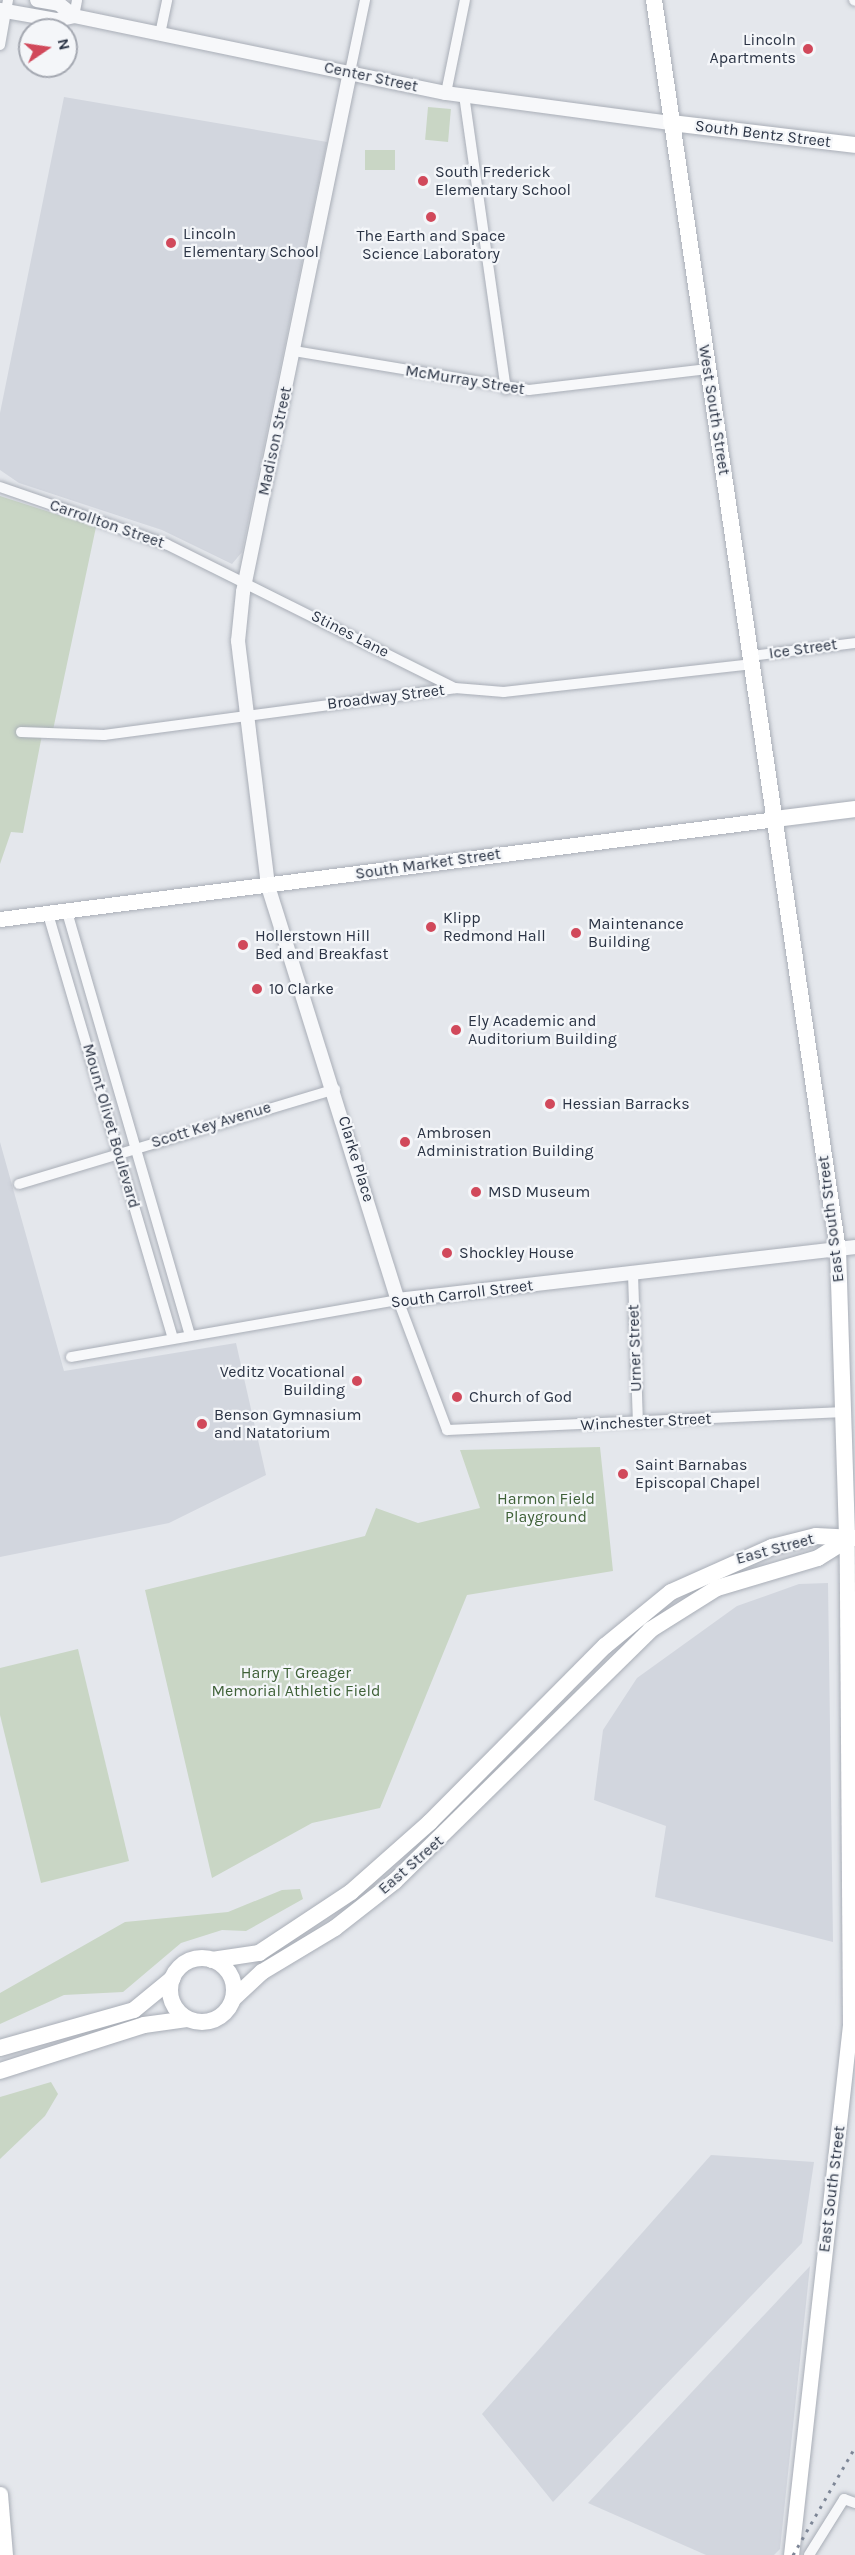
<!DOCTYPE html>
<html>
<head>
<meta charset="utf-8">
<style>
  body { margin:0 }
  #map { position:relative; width:855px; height:2555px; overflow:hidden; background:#e4e7ec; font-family:Karla,sans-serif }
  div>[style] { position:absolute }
  .built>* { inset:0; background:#d2d6de }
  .green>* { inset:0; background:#c9d6c5; transform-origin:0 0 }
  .roads { filter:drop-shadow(0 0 2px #a9aeb7) drop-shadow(0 0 2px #a9aeb7) }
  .minor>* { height:10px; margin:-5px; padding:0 5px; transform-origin:5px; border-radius:5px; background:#f7f8fa }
  .tertiary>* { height:14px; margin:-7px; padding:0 7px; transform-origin:7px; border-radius:7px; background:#f7f8fa }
  .secondary>* { height:15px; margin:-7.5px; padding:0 7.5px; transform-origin:7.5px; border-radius:7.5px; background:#fff }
  .primary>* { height:16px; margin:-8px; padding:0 8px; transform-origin:8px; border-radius:8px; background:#fff }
  .primary>.ring { margin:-8px; padding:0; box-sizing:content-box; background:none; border:16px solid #fff; border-radius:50% }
  .rail>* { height:3px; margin-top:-1.5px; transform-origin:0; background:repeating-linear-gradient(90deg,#7d8696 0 3px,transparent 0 9px) }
  .dots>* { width:16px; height:16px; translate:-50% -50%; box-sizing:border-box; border:3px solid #f4f6f9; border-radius:50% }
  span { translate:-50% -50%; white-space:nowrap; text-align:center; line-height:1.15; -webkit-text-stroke:4.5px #f4f6f9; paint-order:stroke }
  .poi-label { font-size:16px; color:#2b3445 }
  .right { translate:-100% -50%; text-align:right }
  .left { translate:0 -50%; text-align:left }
  .street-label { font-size:16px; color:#2b3445 }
  .park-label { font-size:16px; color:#3f6138 }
  .north { position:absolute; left:18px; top:18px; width:60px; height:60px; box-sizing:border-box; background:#f4f6f9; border:2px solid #a4a8b1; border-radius:50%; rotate:77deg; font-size:16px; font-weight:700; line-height:24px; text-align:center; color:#2b3445 }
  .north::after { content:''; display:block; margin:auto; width:21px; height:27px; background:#d1495b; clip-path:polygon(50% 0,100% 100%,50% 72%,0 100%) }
</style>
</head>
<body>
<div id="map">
  <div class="built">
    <i style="clip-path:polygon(64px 97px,327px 142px,242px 552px,232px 564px,162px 530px,19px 483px,0 470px,0 413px)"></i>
    <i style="clip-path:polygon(0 1142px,64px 1371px,236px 1343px,266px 1475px,169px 1523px,0 1557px)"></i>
    <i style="clip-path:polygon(828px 1583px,833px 1942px,655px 1897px,666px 1826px,594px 1800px,603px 1730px,637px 1678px,737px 1606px,799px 1584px)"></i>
    <i style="clip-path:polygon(711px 2155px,814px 2162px,802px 2243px,553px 2502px,482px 2414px)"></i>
    <i style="clip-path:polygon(810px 2266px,780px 2549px,774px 2555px,706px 2555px,588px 2503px)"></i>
  </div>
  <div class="green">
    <i style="left:428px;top:107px;width:23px;height:33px;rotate:5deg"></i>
    <i style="left:365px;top:150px;width:30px;height:20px"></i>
    <i style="clip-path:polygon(0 496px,96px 527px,53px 730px,42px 735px,23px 833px,11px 832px,0 864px)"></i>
    <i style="clip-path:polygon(600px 1447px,613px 1571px,467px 1595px,380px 1808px,312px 1823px,212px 1878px,145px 1590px,365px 1536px,376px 1508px,418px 1523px,480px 1508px,460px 1450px)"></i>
    <i style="clip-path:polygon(78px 1649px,129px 1861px,41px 1883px,0 1715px,0 1668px)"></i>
    <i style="clip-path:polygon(300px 1889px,303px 1899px,246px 1931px,222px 1930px,181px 1943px,123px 1992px,64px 1995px,0 2024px,0 1993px,125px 1922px,228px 1912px,282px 1890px)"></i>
    <i style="clip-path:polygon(51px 2082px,58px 2094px,45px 2116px,0 2159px,0 2097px)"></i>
  </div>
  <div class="roads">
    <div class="minor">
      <i style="left:854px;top:0;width:1px;rotate:45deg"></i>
      <i style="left:74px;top:16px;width:16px;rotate:-79deg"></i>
      <i style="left:160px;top:34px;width:35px;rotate:-78deg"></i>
      <i style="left:0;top:45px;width:46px;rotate:-79.9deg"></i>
      <i style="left:350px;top:72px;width:74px;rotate:-78.2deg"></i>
      <i style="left:446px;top:93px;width:95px;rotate:-78.5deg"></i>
      <i style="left:464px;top:95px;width:297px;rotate:81.9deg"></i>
      <i style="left:294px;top:351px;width:238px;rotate:9.4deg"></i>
      <i style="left:529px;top:390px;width:180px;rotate:-6.7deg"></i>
      <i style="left:0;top:487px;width:176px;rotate:19deg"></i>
      <i style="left:166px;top:544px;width:323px;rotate:26.5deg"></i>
      <i style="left:751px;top:656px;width:105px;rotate:-7.1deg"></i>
      <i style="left:21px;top:732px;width:83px;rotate:2.1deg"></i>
      <i style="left:104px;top:735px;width:354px;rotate:-7.6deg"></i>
      <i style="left:455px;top:688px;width:49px;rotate:4.7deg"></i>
      <i style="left:504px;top:692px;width:250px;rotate:-6.4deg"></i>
      <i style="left:67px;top:912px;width:441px;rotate:73.8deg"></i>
      <i style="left:48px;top:914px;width:442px;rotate:73.6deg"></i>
      <i style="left:19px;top:1184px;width:330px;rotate:-16.7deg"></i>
      <i style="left:633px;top:1274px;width:148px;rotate:88.1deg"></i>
      <i style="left:71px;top:1357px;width:332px;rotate:-9.9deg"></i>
      <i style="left:398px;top:1300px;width:139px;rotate:69.3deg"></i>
      <i style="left:447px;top:1430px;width:398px;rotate:-2.6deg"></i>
      <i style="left:809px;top:2555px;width:66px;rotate:-58deg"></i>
      <i style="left:844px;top:2499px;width:12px;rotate:20deg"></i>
    </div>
    <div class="tertiary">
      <i style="left:37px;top:0;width:22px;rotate:10deg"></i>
      <i style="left:59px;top:4px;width:19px;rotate:39deg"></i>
      <i style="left:0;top:10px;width:58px;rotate:10deg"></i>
      <i style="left:57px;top:20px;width:17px;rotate:-13deg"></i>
      <i style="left:74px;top:16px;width:380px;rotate:11.7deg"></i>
      <i style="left:446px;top:93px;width:227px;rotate:7.6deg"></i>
      <i style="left:350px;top:72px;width:531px;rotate:101.63deg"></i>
      <i style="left:243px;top:592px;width:49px;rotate:95.8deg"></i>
      <i style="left:238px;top:641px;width:247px;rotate:83deg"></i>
      <i style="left:268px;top:886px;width:434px;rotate:72.6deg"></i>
      <i style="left:398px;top:1300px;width:460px;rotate:-6.6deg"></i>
    </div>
    <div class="secondary">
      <i style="left:0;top:919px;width:781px;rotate:-7.35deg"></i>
      <i style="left:0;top:2494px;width:61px;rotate:85.3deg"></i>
      <i style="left:791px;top:2555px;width:533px;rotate:-83.65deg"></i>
      <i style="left:850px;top:2025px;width:485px;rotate:-90.4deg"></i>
    </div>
    <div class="primary">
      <i style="left:654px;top:0;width:1263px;rotate:81.63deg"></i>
      <i style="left:838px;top:1250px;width:290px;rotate:88.2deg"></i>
      <i style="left:671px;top:123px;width:185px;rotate:6.8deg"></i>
      <i style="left:775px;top:819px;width:81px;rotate:-7.1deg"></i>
      <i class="ring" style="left:170px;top:1958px;width:48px;height:48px"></i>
      <i style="left:212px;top:1960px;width:48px;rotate:-8.5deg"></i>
      <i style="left:259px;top:1953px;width:110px;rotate:-33.5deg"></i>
      <i style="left:351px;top:1892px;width:106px;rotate:-41.5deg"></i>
      <i style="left:430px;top:1822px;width:248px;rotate:-45.2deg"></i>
      <i style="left:605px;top:1646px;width:85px;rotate:-39.3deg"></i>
      <i style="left:671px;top:1592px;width:111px;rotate:-24deg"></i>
      <i style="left:772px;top:1547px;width:45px;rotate:-14deg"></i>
      <i style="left:816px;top:1536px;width:39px;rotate:3deg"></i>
      <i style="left:233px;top:1999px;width:40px;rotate:-43deg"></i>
      <i style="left:262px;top:1972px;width:85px;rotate:-31.1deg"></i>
      <i style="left:335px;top:1928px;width:76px;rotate:-38.1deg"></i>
      <i style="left:395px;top:1881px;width:358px;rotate:-44.5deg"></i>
      <i style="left:650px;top:1630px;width:79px;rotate:-32.1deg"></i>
      <i style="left:717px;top:1588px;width:105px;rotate:-16.5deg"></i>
      <i style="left:818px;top:1558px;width:34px;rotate:-32deg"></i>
      <i style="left:0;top:2048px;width:139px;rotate:-15.8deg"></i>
      <i style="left:134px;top:2010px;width:50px;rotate:-39.4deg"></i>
      <i style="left:0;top:2071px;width:151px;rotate:-17.7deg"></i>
      <i style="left:144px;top:2025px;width:43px;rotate:-7.9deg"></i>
    </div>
  </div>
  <div class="rail">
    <i style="left:793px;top:2555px;width:125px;rotate:-60.1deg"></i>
  </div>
  <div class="dots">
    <i style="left:808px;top:49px;background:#d1495b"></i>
    <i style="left:423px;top:181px;background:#d1495b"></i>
    <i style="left:431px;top:217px;background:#d1495b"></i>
    <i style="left:171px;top:243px;background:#d1495b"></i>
    <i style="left:431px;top:927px;background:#d1495b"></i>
    <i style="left:576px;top:933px;background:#d1495b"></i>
    <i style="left:243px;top:945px;background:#d1495b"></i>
    <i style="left:257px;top:989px;background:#d1495b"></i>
    <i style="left:456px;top:1030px;background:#d1495b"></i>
    <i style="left:550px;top:1104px;background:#d1495b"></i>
    <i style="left:405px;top:1142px;background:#d1495b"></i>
    <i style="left:476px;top:1192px;background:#d1495b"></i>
    <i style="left:447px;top:1253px;background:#d1495b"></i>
    <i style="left:357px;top:1381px;background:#d1495b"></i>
    <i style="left:457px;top:1397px;background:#d1495b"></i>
    <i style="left:202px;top:1424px;background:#d1495b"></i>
    <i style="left:623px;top:1474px;background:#d1495b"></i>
  </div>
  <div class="poi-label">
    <span class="right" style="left:796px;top:49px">Lincoln<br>Apartments</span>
    <span class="left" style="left:435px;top:181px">South Frederick<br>Elementary School</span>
    <span class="left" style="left:183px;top:243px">Lincoln<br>Elementary School</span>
    <span style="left:431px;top:245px">The Earth and Space<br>Science Laboratory</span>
    <span class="left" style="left:443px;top:927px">Klipp<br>Redmond Hall</span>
    <span class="left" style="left:588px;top:933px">Maintenance<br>Building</span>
    <span class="left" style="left:255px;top:945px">Hollerstown Hill<br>Bed and Breakfast</span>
    <span class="left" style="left:269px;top:989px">10 Clarke</span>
    <span class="left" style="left:468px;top:1030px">Ely Academic and<br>Auditorium Building</span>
    <span class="left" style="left:562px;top:1104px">Hessian Barracks</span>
    <span class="left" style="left:417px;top:1142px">Ambrosen<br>Administration Building</span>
    <span class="left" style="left:488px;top:1192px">MSD Museum</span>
    <span class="left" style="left:459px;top:1253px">Shockley House</span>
    <span class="right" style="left:345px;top:1381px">Veditz Vocational<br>Building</span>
    <span class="left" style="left:469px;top:1397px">Church of God</span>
    <span class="left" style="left:214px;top:1424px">Benson Gymnasium<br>and Natatorium</span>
    <span class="left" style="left:635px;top:1474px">Saint Barnabas<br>Episcopal Chapel</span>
  </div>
  <div class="street-label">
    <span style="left:371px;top:77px;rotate:12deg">Center Street</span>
    <span style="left:763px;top:134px;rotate:7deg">South Bentz Street</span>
    <span style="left:465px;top:380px;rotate:9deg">McMurray Street</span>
    <span style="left:714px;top:410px;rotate:81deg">West South Street</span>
    <span style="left:275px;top:441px;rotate:-78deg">Madison Street</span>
    <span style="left:107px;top:524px;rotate:19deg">Carrollton Street</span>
    <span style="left:350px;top:634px;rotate:27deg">Stines Lane</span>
    <span style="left:803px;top:649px;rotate:-8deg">Ice Street</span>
    <span style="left:386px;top:697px;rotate:-7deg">Broadway Street</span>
    <span style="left:428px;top:864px;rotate:-8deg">South Market Street</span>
    <span style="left:211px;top:1125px;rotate:-17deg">Scott Key Avenue</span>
    <span style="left:111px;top:1126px;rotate:74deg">Mount Olivet Boulevard</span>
    <span style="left:356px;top:1159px;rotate:73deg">Clarke Place</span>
    <span style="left:831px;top:1219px;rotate:-97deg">East South Street</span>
    <span style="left:462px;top:1294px;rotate:-7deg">South Carroll Street</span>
    <span style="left:635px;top:1348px;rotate:-92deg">Urner Street</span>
    <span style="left:646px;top:1422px;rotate:-3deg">Winchester Street</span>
    <span style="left:775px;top:1549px;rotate:-15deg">East Street</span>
    <span style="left:411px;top:1865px;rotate:-41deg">East Street</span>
    <span style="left:832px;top:2189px;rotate:-83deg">East South Street</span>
  </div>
  <div class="park-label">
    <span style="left:546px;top:1508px">Harmon Field<br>Playground</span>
    <span style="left:296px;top:1682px">Harry T Greager<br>Memorial Athletic Field</span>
  </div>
  <div class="north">N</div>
</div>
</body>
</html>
